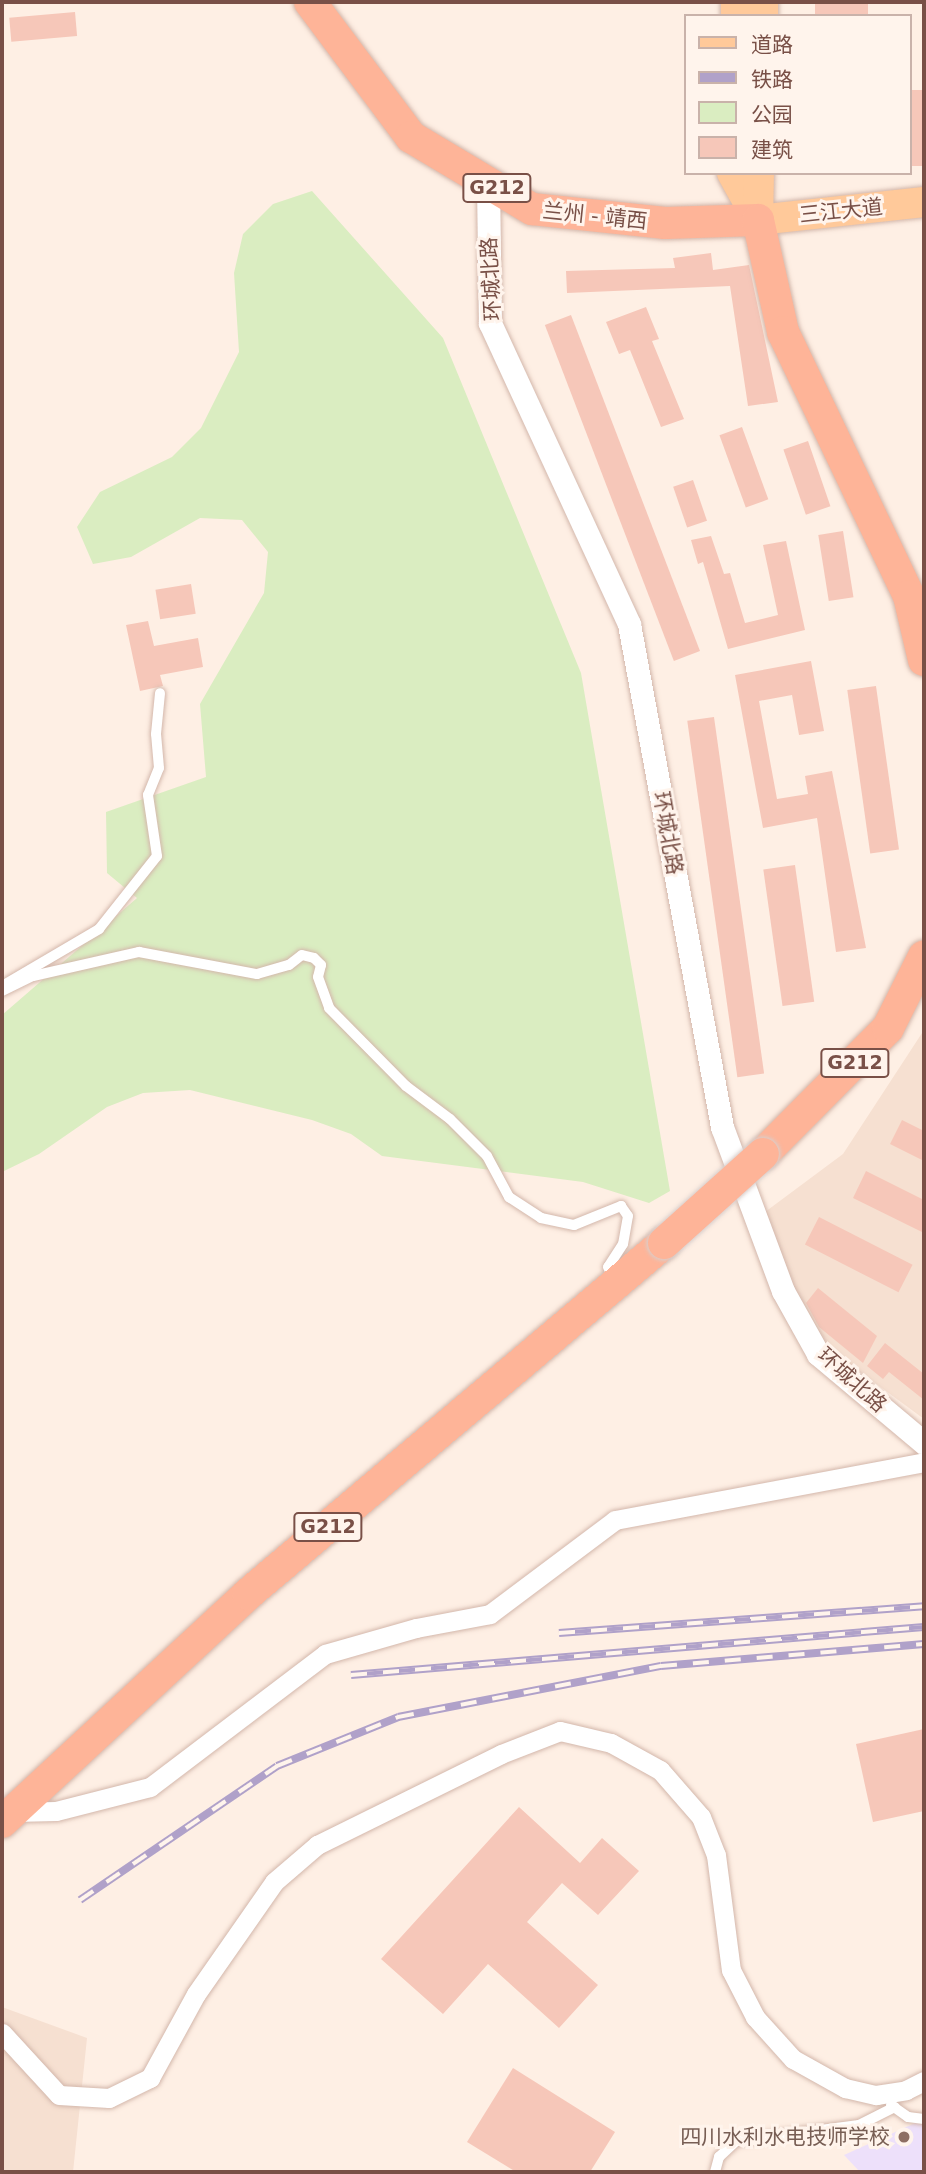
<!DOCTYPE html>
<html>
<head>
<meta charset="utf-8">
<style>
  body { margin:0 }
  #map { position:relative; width:926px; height:2174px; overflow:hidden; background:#feefe4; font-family:"DejaVu Sans","Noto Sans SC",sans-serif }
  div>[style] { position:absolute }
  .residential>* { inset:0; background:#f6e0d1 }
  .education>* { inset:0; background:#ede0fa }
  .green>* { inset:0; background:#daedc1 }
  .building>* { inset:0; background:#f6c7b9; transform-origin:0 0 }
  .roads { filter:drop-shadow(0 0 2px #d3b7ab) drop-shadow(0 0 2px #d3b7ab) }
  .service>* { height:10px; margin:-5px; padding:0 5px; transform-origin:5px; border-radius:5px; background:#fff }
  .minor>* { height:19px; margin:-9.5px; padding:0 9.5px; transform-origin:9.5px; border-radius:9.5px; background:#fff }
  .tertiary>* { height:23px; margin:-11.5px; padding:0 11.5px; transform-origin:11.5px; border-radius:11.5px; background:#fff }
  .primary>* { height:30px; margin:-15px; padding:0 15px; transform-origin:15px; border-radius:15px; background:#ffc99a }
  .trunk>* { height:32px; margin:-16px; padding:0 16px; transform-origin:16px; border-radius:16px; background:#feb498 }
  .rail>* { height:8px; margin-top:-4px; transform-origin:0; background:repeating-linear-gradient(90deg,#fff4ec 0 16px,#b0a1c9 0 32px); box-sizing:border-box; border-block:2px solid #b0a1c9 }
  .bridges { filter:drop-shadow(0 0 2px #d9cecb) drop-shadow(0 0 2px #d9cecb) }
  .trunk-bridge>* { height:32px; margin:-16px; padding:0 16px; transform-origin:16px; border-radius:16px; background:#feb498 }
  .dots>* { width:19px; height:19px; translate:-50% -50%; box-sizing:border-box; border:4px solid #fff4ec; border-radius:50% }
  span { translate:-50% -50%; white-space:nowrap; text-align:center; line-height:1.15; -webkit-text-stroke:6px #fff4ec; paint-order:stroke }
  .shield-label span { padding:2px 5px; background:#fff4ec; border:2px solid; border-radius:5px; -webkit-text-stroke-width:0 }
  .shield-label { font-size:19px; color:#795047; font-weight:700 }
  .street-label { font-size:21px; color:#795047 }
  .education-label { font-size:21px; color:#785e54 }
  .right { translate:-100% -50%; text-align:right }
  .frame { position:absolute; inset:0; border:4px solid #795047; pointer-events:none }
  .legend { position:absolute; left:684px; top:14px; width:228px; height:161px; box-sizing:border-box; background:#fff4ec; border:2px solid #c9b2aa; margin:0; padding:9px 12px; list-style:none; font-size:21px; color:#795047 }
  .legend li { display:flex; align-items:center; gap:14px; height:35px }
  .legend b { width:35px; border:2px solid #c9b2aa }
</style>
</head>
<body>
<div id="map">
  <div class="residential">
    <i style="clip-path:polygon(924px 1030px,924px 1419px,837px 1355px,798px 1315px,761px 1215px,843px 1154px)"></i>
    <i style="clip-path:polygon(2px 2007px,87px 2038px,73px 2172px,2px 2172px)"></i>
  </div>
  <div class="education">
    <i style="clip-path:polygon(924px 2119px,924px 2172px,860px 2172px,844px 2155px)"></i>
  </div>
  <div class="green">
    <i style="clip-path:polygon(312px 191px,443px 338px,581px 673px,670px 1191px,649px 1203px,583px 1182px,382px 1156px,351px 1134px,312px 1120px,190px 1090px,143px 1093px,107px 1107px,39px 1154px,2px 1172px,2px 1015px,137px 898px,107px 873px,106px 812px,206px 777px,200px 704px,264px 593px,268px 552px,242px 520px,200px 518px,131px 557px,93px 564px,77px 527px,100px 492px,172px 457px,201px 428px,239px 352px,234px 273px,243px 234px,273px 204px)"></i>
  </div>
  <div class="building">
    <i style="left:815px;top:2px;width:53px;height:14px"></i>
    <i style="left:75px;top:12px;width:24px;height:66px;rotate:85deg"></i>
    <i style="left:924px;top:90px;width:76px;height:14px;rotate:90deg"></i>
    <i style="clip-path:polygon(711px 253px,713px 270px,749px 265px,778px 402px,748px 406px,730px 286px,567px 293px,566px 271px,675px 268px,673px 258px)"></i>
    <i style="clip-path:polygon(646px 307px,659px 339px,652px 341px,684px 419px,661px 427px,630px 350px,619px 354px,606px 322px)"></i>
    <i style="left:571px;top:315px;width:360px;height:28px;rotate:69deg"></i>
    <i style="left:742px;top:427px;width:77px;height:24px;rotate:70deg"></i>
    <i style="left:808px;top:441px;width:69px;height:26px;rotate:71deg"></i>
    <i style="left:693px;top:480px;width:43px;height:21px;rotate:71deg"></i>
    <i style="left:843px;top:531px;width:67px;height:25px;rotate:81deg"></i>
    <i style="clip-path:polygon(711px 536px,724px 574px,730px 573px,745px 623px,778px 615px,763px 545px,786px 541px,805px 630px,728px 649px,703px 562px,698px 564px,691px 540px)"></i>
    <i style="left:191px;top:584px;width:30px;height:36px;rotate:81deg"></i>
    <i style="clip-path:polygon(148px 621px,154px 646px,198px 638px,203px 667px,160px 675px,163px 686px,140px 691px,126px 625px)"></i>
    <i style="clip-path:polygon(811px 661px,824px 731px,799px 735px,792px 695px,759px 701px,777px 799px,808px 794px,805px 776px,832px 771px,866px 948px,836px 952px,817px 818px,763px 828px,735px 675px)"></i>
    <i style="left:876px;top:686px;width:165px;height:29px;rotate:82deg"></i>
    <i style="left:714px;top:717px;width:360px;height:27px;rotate:82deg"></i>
    <i style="left:795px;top:865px;width:138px;height:32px;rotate:82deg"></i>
    <i style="clip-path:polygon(902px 1120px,924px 1131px,924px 1161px,890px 1144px)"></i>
    <i style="clip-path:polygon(866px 1171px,924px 1200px,924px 1233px,853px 1198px)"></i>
    <i style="left:819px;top:1217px;width:105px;height:31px;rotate:27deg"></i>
    <i style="clip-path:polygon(818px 1288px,877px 1336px,863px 1363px,819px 1327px,806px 1303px)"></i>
    <i style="clip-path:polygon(885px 1343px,924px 1374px,924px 1400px,889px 1372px,883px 1379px,867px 1366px)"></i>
    <i style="clip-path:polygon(924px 1729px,924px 1811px,873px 1822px,856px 1744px)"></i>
    <i style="clip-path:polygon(519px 1807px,580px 1863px,602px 1838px,639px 1871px,598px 1915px,562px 1883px,527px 1922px,598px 1985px,559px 2028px,488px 1964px,443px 2014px,381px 1959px)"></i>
    <i style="clip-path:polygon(513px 2068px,615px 2132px,590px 2172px,516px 2172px,467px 2142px)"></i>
  </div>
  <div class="roads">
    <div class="service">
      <i style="left:2px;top:986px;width:113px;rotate:-30.4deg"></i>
      <i style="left:99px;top:929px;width:93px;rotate:-51.5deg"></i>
      <i style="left:157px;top:856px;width:62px;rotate:-98.4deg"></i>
      <i style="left:148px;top:795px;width:29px;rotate:-68deg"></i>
      <i style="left:159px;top:768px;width:34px;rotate:-95deg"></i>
      <i style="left:156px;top:734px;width:41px;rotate:-84.4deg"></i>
      <i style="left:2px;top:991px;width:34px;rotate:-26deg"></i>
      <i style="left:33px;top:976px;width:109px;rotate:-12.8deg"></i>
      <i style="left:139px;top:952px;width:120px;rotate:10.6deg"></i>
      <i style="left:257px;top:974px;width:33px;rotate:-16deg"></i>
      <i style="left:289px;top:965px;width:16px;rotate:-38deg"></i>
      <i style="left:302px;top:955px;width:12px;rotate:14deg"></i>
      <i style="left:314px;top:958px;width:10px;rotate:45deg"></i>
      <i style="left:321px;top:965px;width:12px;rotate:104deg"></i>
      <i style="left:318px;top:977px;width:33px;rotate:70deg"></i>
      <i style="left:329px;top:1008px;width:110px;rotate:45.4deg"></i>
      <i style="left:406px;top:1086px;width:55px;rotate:36.9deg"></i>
      <i style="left:450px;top:1119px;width:52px;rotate:45deg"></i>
      <i style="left:487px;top:1156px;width:47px;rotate:61.8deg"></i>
      <i style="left:509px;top:1197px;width:38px;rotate:33deg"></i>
      <i style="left:541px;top:1218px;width:34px;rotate:12deg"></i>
      <i style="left:574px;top:1225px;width:51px;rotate:-22deg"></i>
      <i style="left:621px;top:1206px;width:12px;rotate:55deg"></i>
      <i style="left:628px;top:1216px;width:28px;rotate:100deg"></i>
      <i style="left:623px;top:1244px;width:27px;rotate:123deg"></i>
      <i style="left:608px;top:1267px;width:13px;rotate:63deg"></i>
      <i style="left:891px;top:2105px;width:21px;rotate:35deg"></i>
      <i style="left:908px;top:2117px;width:16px;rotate:7deg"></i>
      <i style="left:715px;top:2172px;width:16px;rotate:-75deg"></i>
      <i style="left:719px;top:2157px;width:23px;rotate:-43deg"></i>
      <i style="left:736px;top:2141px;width:124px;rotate:-7.4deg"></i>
      <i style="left:859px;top:2125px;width:40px;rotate:-26.6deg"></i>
    </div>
    <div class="minor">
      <i style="left:13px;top:1812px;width:43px;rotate:-1.3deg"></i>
      <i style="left:56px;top:1811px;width:97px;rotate:-14.3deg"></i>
      <i style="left:150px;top:1787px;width:220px;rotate:-37.2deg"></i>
      <i style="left:325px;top:1654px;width:95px;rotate:-15.9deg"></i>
      <i style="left:416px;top:1628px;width:75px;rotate:-10.7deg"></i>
      <i style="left:490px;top:1614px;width:156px;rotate:-36.9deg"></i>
      <i style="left:615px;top:1520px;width:314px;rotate:-10.6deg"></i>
      <i style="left:2px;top:2033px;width:84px;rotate:47.4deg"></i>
      <i style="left:59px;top:2095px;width:50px;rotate:3.4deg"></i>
      <i style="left:109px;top:2098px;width:46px;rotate:-26deg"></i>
      <i style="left:150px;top:2078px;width:96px;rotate:-61.3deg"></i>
      <i style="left:196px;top:1994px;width:136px;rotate:-55.1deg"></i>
      <i style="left:274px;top:1882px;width:57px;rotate:-40.7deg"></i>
      <i style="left:317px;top:1845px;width:205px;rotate:-26.3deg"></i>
      <i style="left:501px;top:1754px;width:63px;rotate:-21.3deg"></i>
      <i style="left:560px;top:1731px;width:52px;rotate:13.2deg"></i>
      <i style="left:611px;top:1743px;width:56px;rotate:28.9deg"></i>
      <i style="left:660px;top:1770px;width:62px;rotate:48.9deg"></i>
      <i style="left:701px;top:1817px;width:41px;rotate:68.5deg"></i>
      <i style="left:716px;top:1855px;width:116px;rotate:82.6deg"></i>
      <i style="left:731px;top:1970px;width:53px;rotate:62.9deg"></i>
      <i style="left:755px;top:2017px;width:57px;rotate:47.9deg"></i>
      <i style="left:793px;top:2059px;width:60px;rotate:29.1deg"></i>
      <i style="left:845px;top:2088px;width:32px;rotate:13deg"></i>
      <i style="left:876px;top:2095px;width:30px;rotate:-9deg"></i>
      <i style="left:906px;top:2090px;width:20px;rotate:-27deg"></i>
    </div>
    <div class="tertiary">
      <i style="left:488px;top:183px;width:140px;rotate:89.2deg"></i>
      <i style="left:490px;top:323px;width:332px;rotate:65.2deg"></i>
      <i style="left:629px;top:624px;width:512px;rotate:79.52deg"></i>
      <i style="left:722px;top:1127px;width:175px;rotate:69.6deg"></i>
      <i style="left:783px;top:1291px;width:72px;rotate:60.9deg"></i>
      <i style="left:818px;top:1354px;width:138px;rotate:40deg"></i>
    </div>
    <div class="primary">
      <i style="left:736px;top:16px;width:14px;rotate:-90deg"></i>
      <i style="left:763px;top:16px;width:14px;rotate:-90deg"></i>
      <i style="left:732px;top:173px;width:54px;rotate:61deg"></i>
      <i style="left:758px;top:220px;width:167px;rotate:-6.2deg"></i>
      <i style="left:758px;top:220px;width:47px;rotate:-88.8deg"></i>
    </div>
    <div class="trunk">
      <i style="left:310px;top:2px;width:169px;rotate:53.2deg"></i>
      <i style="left:411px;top:137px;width:141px;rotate:30.8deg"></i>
      <i style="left:532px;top:209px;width:134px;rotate:6deg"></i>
      <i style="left:665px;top:223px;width:93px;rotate:-1.8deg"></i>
      <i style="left:758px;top:220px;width:115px;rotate:77.4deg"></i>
      <i style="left:783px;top:332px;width:293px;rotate:64.5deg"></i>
      <i style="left:909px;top:596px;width:66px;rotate:76.8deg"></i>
      <i style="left:763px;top:1154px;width:177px;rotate:-45.2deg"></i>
      <i style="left:888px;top:1028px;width:80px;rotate:-63.4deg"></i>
      <i style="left:2px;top:1822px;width:335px;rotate:-42.8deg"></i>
      <i style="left:248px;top:1594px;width:544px;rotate:-40.16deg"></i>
    </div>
  </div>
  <div class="rail">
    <i style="left:559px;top:1633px;width:366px;rotate:-4.2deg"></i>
    <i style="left:351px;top:1675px;width:575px;rotate:-4.79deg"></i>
    <i style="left:80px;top:1900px;width:238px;rotate:-34.2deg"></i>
    <i style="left:277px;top:1766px;width:131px;rotate:-22deg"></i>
    <i style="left:398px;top:1717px;width:268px;rotate:-11deg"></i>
    <i style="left:661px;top:1666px;width:264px;rotate:-4.8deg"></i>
  </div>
  <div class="bridges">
    <div class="trunk-bridge">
      <i style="left:664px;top:1243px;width:133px;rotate:-42deg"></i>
    </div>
  </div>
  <div class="dots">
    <i style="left:904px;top:2137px;background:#8d6e63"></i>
  </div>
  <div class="shield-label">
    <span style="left:497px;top:188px">G212</span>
    <span style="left:855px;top:1063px">G212</span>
    <span style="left:328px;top:1527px">G212</span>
  </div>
  <div class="street-label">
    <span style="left:841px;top:211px;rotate:-6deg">三江大道</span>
    <span style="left:595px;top:216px;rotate:6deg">兰州 - 靖西</span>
    <span style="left:491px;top:279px;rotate:-93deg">环城北路</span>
    <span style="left:668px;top:833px;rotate:80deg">环城北路</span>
    <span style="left:852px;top:1380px;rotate:42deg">环城北路</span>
  </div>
  <div class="education-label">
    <span class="right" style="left:890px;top:2137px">四川水利水电技师学校</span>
  </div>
  <div class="frame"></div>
  <ul class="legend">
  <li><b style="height:9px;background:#ffc99a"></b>道路</li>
  <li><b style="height:9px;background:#b0a1c9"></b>铁路</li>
  <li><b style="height:19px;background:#daedc1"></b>公园</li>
  <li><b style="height:19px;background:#f6c7b9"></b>建筑</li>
  </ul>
</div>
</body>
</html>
